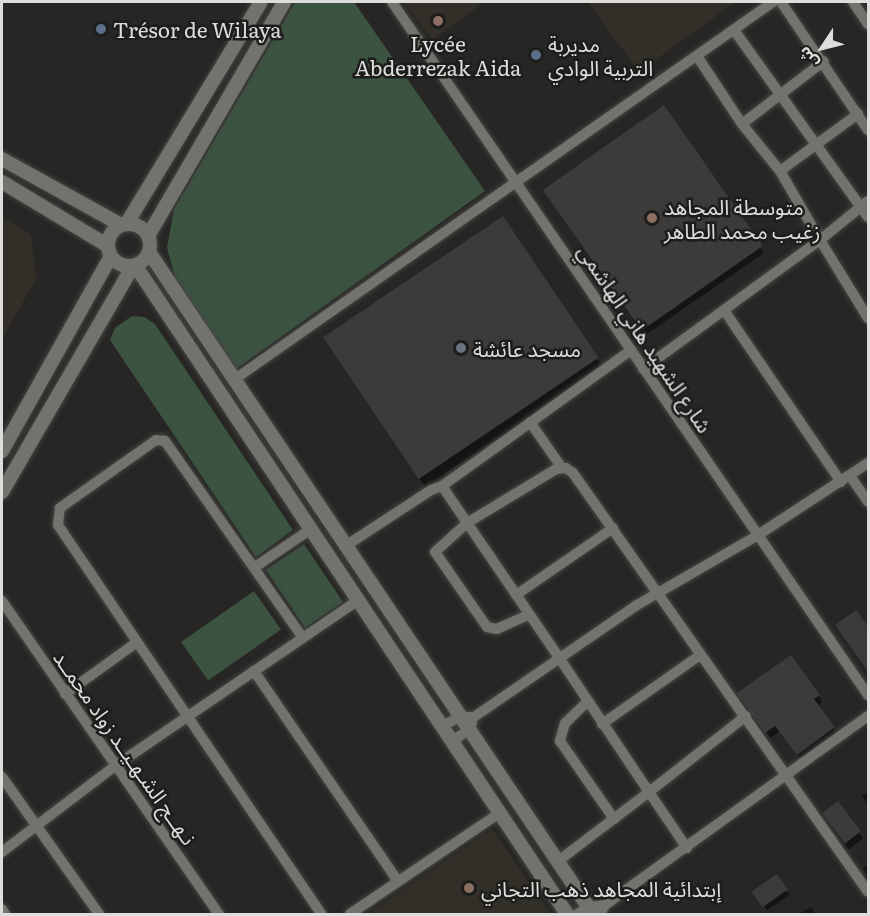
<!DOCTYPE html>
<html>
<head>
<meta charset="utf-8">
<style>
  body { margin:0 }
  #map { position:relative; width:870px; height:916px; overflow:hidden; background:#272624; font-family:Literata,"Noto Sans Arabic",serif }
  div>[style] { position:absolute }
  .built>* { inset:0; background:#312f27 }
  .green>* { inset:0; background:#3c5341; transform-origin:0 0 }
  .shadow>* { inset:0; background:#0007; transform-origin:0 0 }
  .building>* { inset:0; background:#3d3a3a; transform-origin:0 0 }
  .roads { filter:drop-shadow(0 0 2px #454543) drop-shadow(0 0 2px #454543) }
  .street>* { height:10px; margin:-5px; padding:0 5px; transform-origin:5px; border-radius:5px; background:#72726f }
  .secondary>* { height:14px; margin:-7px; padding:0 7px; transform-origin:7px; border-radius:7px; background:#72726f }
  .secondary>.ring { margin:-7px; padding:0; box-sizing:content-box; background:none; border:14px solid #72726f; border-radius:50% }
  .dots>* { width:16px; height:16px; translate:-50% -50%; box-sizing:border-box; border:3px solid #1d1d1b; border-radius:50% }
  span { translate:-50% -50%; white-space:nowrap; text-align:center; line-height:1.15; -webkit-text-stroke:5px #1d1d1b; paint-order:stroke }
  .poi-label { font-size:21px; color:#dddddb }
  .left { translate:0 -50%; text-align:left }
  .street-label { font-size:21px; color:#dddddb }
  .frame { position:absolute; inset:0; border:3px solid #dddddb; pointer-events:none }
  .north { position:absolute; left:792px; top:18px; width:60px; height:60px; -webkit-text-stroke:4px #1d1d1b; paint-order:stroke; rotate:235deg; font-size:16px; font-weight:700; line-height:24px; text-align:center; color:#dddddb }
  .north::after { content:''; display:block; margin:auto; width:21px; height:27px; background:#dddddb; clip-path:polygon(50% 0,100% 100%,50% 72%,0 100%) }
</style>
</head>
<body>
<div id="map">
  <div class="built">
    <i style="clip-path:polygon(404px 2px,484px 2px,432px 40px)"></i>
    <i style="clip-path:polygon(588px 2px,735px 2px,639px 72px)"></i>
    <i style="clip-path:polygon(2px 217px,31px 234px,36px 279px,2px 339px)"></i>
    <i style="clip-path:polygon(492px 829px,551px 914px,368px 914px)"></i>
  </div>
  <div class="green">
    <i style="clip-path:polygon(295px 2px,354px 2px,485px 191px,236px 369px,175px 277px,167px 248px,169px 236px,174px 209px)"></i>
    <i style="clip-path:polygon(132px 316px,144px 317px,155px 324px,293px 530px,256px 557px,110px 340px,115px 328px)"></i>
    <i style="left:304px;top:544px;width:70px;height:46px;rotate:56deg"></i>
    <i style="left:254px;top:591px;width:47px;height:89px;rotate:55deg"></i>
  </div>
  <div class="shadow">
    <i style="clip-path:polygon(547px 196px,760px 247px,764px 253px,644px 336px)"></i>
    <i style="left:502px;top:218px;width:180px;height:214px;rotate:56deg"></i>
    <i style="clip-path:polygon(856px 612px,868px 630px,868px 670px,841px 631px)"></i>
    <i style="clip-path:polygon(791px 658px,819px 696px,822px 702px,817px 706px,837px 734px,802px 761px,780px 731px,770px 738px,743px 700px)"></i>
    <i style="clip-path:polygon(868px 792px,868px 806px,862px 796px)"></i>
    <i style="clip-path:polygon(837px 803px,863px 838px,848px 850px,827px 820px)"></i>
    <i style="clip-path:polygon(868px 865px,868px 878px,863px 869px)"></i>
    <i style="left:777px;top:877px;width:22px;height:27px;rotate:56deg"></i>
    <i style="clip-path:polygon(811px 907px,815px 914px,799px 914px)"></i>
  </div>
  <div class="building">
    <i style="left:664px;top:105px;width:172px;height:148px;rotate:55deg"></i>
    <i style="left:503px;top:216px;width:171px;height:217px;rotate:56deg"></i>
    <i style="clip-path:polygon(856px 610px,868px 627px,868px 671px,835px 625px)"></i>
    <i style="clip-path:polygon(791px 655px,820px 695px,814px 699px,835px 727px,797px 755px,775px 726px,765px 733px,737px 693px)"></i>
    <i style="left:838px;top:801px;width:38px;height:20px;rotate:53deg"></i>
    <i style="left:777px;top:874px;width:19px;height:31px;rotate:55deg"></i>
  </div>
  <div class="roads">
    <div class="street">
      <i style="left:392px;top:2px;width:841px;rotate:55.52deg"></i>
      <i style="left:781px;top:2px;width:155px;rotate:55.8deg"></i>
      <i style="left:853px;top:2px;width:27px;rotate:56deg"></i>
      <i style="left:734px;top:30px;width:230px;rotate:54.4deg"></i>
      <i style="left:742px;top:124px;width:103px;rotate:-37.5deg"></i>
      <i style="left:780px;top:171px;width:97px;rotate:-36.2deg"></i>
      <i style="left:868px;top:201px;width:62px;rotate:140.9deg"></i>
      <i style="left:820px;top:240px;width:92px;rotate:58.4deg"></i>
      <i style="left:724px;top:310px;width:208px;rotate:55.8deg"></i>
      <i style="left:643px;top:369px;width:219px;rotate:-36.1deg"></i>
      <i style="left:820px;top:240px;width:80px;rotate:-120.1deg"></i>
      <i style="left:780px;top:171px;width:60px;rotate:-129deg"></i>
      <i style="left:742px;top:124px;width:82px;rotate:-123.5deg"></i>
      <i style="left:235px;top:379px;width:657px;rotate:-35.02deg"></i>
      <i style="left:530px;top:422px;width:56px;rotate:55.2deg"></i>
      <i style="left:850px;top:476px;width:32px;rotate:55deg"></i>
      <i style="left:442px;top:486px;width:233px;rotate:-35.7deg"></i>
      <i style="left:347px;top:545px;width:100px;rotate:-33.2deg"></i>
      <i style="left:431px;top:490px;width:12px;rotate:-20deg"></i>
      <i style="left:442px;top:486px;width:209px;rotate:55.7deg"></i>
      <i style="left:560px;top:659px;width:160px;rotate:56.2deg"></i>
      <i style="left:649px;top:792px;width:114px;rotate:142.8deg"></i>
      <i style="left:255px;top:567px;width:68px;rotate:-34.2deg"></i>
      <i style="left:516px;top:595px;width:118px;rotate:-34.6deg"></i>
      <i style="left:2px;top:601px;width:381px;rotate:55.3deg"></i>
      <i style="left:528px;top:615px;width:34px;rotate:156deg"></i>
      <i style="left:497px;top:629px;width:10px;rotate:-169deg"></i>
      <i style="left:487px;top:627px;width:91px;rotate:-124.7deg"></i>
      <i style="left:435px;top:552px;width:43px;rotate:-42.2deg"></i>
      <i style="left:467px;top:523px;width:104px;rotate:-31.2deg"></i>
      <i style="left:556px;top:469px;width:10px;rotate:-6deg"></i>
      <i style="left:566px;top:468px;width:9px;rotate:36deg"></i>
      <i style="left:573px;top:473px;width:512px;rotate:54.85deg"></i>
      <i style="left:303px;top:638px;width:241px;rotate:-125deg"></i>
      <i style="left:165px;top:441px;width:9px;rotate:-174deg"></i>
      <i style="left:156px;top:440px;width:118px;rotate:144.7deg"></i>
      <i style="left:60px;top:508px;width:17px;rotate:97deg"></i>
      <i style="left:58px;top:525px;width:470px;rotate:55.9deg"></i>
      <i style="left:254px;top:671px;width:255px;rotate:55.6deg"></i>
      <i style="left:65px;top:694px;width:89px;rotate:-35.8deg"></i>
      <i style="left:587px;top:702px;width:30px;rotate:136deg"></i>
      <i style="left:565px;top:723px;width:19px;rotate:106deg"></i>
      <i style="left:560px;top:741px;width:95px;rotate:55.3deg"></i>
      <i style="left:602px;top:724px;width:120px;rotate:-35.1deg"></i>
      <i style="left:442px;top:726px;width:20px;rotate:-27deg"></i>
      <i style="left:460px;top:717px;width:14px"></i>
      <i style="left:474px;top:717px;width:198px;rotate:-34.5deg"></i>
      <i style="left:637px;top:605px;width:140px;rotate:-30deg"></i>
      <i style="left:758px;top:535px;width:131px;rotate:-33.2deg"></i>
      <i style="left:452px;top:741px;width:20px;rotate:-33deg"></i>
      <i style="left:469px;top:730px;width:8px;rotate:-67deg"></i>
      <i style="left:2px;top:777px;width:168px;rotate:54.7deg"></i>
      <i style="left:687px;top:848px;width:68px;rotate:-124.2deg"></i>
      <i style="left:649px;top:792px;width:123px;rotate:-38.1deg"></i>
      <i style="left:2px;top:852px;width:142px;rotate:-37.3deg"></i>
      <i style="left:115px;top:766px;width:294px;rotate:-34.3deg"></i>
      <i style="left:2px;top:909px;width:6px;rotate:59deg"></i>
      <i style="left:350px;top:914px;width:182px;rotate:-34deg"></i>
      <i style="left:577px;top:914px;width:14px;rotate:-30deg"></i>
      <i style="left:589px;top:907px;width:16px;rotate:-7deg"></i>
      <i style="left:600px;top:914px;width:10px;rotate:-61deg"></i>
      <i style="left:605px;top:905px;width:324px;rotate:-35.7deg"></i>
    </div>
    <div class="secondary">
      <i style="left:2px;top:159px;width:136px;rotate:29deg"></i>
      <i style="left:2px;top:182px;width:124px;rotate:31.1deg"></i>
      <i style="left:127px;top:223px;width:258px;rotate:-58.8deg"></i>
      <i class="ring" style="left:108px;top:224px;width:28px;height:28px"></i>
      <i style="left:148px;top:236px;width:271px;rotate:-59.8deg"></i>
      <i style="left:149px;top:252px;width:797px;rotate:56.15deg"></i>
      <i style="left:135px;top:265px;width:780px;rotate:56.35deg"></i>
      <i style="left:2px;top:451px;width:223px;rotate:-60.8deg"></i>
      <i style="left:2px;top:492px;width:261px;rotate:-59.9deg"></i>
    </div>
  </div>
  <div class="dots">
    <i style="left:438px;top:21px;background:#8d6e63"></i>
    <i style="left:101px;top:29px;background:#5c6f8a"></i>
    <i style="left:536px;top:55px;background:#5c6f8a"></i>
    <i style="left:652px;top:218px;background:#8d6e63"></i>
    <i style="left:461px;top:348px;background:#6b7280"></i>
    <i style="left:469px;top:888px;background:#8d6e63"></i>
  </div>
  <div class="poi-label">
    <span class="left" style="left:113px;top:29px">Trésor de Wilaya</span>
    <span style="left:438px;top:55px">Lycée<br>Abderrezak Aida</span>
    <span class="left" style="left:548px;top:55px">مديربة<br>التربية الوادي</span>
    <span class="left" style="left:664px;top:218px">متوسطة المجاهد<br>زغيب محمد الطاهر</span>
    <span class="left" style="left:473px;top:348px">مسجد عائشة</span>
    <span class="left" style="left:481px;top:888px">إبتدائية المجاهد ذهب التجاني</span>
  </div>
  <div class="street-label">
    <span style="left:646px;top:338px;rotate:56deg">شارع الشهيد هاني الهاشمي</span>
    <span style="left:126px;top:747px;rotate:55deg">نـهــج الشـهـيــد زواد محمــد</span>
  </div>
  <div class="frame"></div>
  <div class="north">ش</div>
</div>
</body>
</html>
